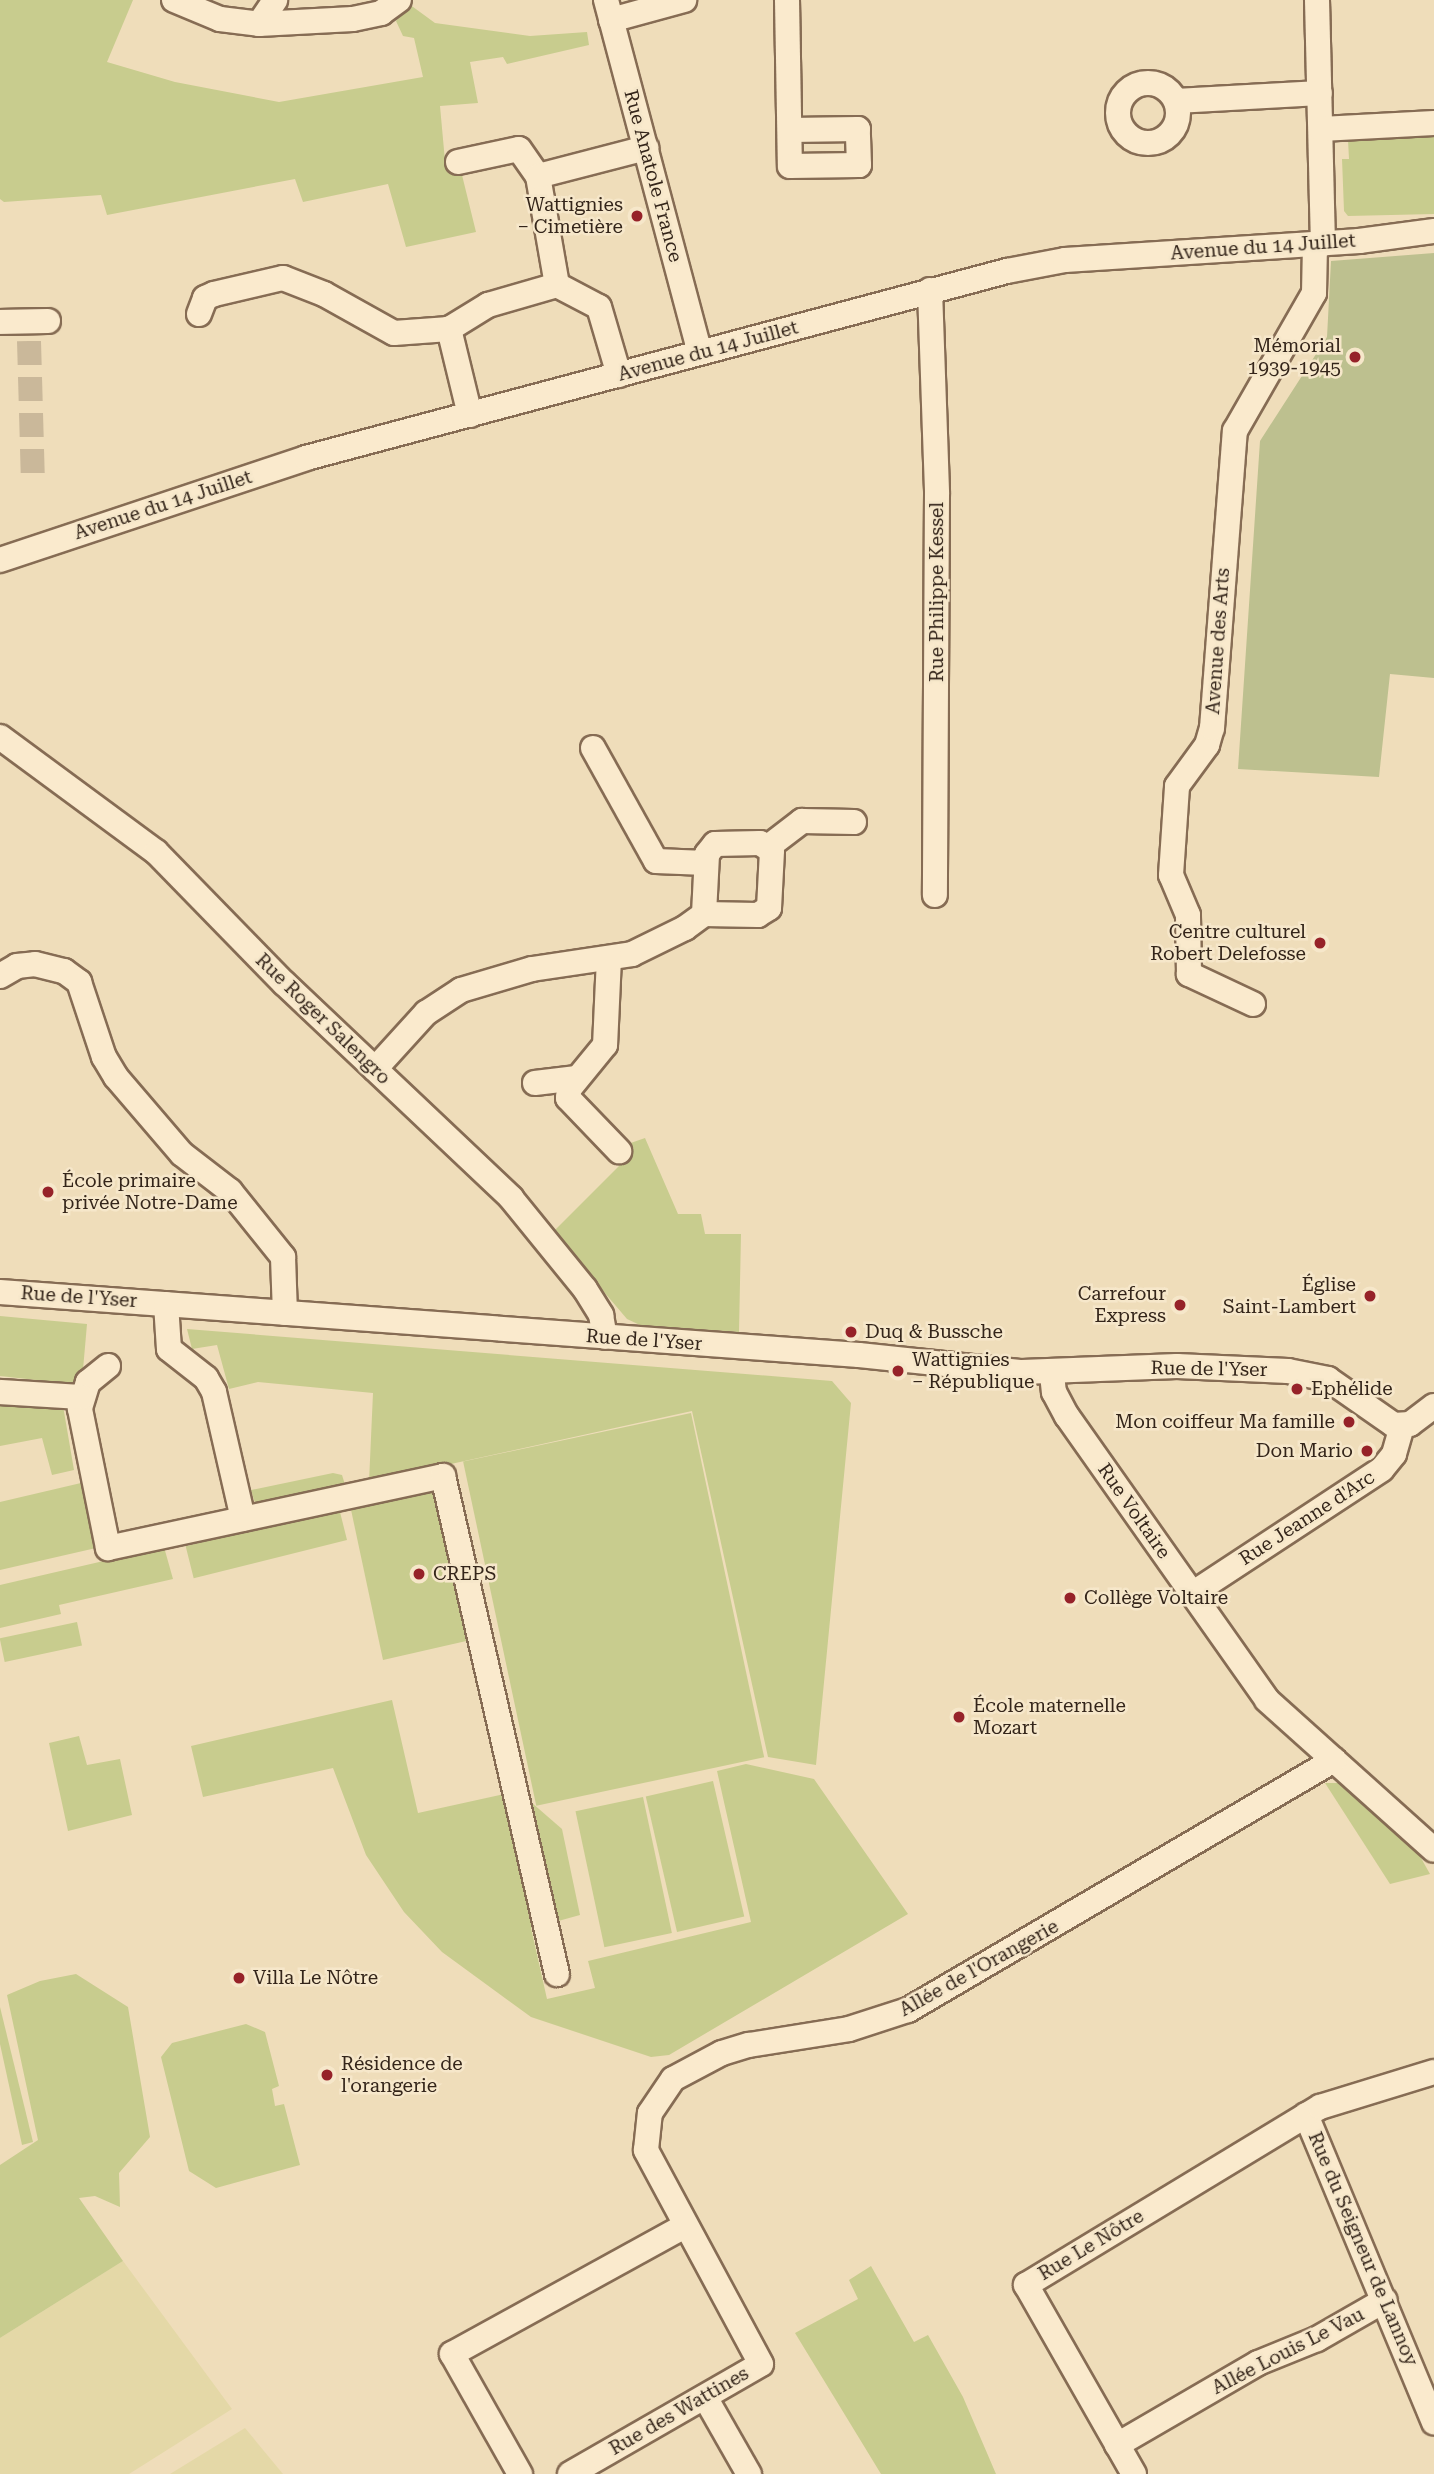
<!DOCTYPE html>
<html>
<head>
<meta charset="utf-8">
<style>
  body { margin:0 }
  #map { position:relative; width:1434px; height:2474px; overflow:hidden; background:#efddba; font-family:"Roboto Serif",serif }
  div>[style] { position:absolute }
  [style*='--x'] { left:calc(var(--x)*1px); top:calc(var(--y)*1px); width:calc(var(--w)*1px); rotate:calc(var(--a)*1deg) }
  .farmland>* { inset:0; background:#e4d8a7 }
  .green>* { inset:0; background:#c8cc8e; transform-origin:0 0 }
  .cemetery>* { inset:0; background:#bdc08f }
  .minor-tunnel>* { height:24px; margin-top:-12px; transform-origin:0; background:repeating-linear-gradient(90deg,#cab89a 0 24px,transparent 0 36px) }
  .roads { filter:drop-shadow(2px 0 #866c54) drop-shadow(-2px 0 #866c54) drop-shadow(0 2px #866c54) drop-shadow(0 -2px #866c54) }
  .minor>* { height:24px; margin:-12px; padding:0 12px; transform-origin:12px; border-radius:12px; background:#faeacd }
  .minor>.ring { margin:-12px; padding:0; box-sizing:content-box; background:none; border:24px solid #faeacd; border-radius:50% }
  .dots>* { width:19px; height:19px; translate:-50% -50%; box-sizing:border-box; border:4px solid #f6e7ca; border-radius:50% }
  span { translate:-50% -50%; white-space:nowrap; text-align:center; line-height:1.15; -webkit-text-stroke:5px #f6e7ca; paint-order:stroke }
  .street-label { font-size:19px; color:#34251a }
  .poi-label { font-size:19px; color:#34251a }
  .right { translate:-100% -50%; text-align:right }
  .left { translate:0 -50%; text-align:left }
</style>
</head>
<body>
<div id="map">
  <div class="farmland">
    <div style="clip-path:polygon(123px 2261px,232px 2409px,129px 2474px,0 2474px,0 2338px)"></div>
    <div style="clip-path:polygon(245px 2428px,283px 2474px,170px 2474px)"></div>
  </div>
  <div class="green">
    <div style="clip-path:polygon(0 0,133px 0,107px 62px,175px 82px,279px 102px,423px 77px,414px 38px,403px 36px,396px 21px,409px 4px,435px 23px,530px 36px,587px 32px,589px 45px,507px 64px,503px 57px,470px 62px,478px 103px,440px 106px,445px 161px,462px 175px,476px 232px,406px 247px,388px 184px,303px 202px,295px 179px,107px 215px,101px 195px,4px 202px,0 199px)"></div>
    <div style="clip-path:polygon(1434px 136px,1434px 214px,1348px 216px,1344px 211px,1342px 159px,1349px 159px,1348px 140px)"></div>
    <div style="clip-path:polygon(645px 1138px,678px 1214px,701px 1214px,705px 1234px,741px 1234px,739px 1332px,640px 1325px,627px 1319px,553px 1232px,622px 1163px,625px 1145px)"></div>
    <div style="clip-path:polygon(0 1316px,87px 1324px,82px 1381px,72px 1384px,0 1376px)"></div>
    <div style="clip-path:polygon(187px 1329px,832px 1381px,851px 1403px,816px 1765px,768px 1757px,692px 1411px,369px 1482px,373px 1393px,258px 1382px,229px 1389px,217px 1345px,192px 1349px)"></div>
    <div style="clip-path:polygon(0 1396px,62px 1400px,74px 1470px,52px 1475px,42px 1438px,0 1446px)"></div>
    <div style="left:691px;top:1413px;width:352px;height:233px;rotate:78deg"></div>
    <div style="clip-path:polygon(333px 1473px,342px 1475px,346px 1488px,256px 1504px,254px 1500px,251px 1490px)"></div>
    <div style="clip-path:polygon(81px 1483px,96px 1548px,0 1570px,0 1502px)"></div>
    <div style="clip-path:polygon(425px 1488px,437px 1494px,475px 1639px,383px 1660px,350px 1505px)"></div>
    <div style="left:339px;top:1508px;width:33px;height:158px;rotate:76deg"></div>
    <div style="clip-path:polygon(164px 1547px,173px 1579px,59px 1605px,61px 1614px,0 1628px,0 1585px)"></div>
    <div style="left:77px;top:1622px;width:24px;height:79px;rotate:78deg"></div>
    <div style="clip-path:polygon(392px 1700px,418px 1813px,509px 1793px,539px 1926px,531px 1928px,547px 1999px,595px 1988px,588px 1961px,751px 1922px,717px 1771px,746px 1764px,814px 1779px,908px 1914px,669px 2055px,651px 2057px,531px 2017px,442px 1952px,404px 1912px,366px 1855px,333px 1768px,203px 1797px,191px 1746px)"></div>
    <div style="clip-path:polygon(79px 1736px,87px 1765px,120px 1759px,132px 1815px,68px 1831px,49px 1743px)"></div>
    <div style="left:713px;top:1781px;width:139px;height:69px;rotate:77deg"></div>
    <div style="clip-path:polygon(1325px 1783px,1340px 1783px,1416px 1849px,1430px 1874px,1390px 1884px)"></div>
    <div style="clip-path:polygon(524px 1796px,562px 1829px,580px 1915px,551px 1923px)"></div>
    <div style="left:643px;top:1797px;width:139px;height:69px;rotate:78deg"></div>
    <div style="clip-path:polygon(76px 1974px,128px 2007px,150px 2137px,119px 2173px,120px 2207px,95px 2196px,79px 2198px,123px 2261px,0 2338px,0 2165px,38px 2140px,7px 1995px,40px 1981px)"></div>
    <div style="clip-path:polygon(0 2007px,33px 2142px,22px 2145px,0 2044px)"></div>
    <div style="clip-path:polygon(246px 2024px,265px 2032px,279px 2086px,272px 2089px,274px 2100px,275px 2106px,284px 2104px,300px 2165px,216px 2188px,189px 2171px,161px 2057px,172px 2043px)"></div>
    <div style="clip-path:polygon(871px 2266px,914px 2342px,928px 2335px,963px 2397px,996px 2474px,881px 2474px,795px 2333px,858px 2299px,849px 2280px)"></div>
  </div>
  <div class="cemetery">
    <div style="clip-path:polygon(1434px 253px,1434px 678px,1390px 674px,1379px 777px,1238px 769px,1260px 441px,1327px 337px,1331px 261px)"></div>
  </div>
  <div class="minor-tunnel">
    <div style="--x:29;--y:341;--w:141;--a:88.4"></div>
  </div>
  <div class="roads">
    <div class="minor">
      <div style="--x:174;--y:0;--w:50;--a:22.4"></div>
      <div style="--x:220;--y:19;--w:39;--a:7"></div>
      <div style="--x:259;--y:24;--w:94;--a:-3"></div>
      <div style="--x:353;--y:19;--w:29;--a:-12"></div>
      <div style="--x:381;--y:13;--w:22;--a:-36"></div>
      <div style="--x:606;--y:0;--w:365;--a:75.1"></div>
      <div style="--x:787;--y:0;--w:166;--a:89"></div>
      <div style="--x:790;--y:166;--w:69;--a:-0.8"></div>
      <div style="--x:859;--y:165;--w:36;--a:-92"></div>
      <div style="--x:858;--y:129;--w:68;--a:179.2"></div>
      <div style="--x:1317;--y:0;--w:244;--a:88.6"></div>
      <div style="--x:611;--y:20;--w:76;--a:-15.3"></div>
      <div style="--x:259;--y:24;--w:29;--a:-56"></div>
      <div class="ring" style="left:1118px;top:83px;width:36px;height:36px"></div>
      <div style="--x:1176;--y:101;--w:144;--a:-3.2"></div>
      <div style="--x:1321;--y:129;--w:113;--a:-3"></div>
      <div style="--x:458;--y:162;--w:62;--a:-12"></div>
      <div style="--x:519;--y:149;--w:33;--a:55"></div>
      <div style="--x:557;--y:285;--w:47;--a:27.6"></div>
      <div style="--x:599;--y:307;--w:71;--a:73.6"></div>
      <div style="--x:930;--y:290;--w:204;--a:88"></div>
      <div style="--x:937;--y:494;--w:401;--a:90.3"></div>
      <div style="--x:199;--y:314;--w:17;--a:-69"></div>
      <div style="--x:205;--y:298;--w:10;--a:-24"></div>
      <div style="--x:214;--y:294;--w:71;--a:-13.1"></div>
      <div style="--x:283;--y:278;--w:44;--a:21.3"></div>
      <div style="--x:324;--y:294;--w:80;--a:29.1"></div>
      <div style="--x:394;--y:333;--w:55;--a:-4.2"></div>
      <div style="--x:0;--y:322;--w:48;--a:-1.2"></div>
      <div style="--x:470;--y:415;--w:89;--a:-103.7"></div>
      <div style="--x:449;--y:329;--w:46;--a:-31.6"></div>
      <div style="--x:488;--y:305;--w:72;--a:-16.2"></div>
      <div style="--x:557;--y:285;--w:111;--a:-99.9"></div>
      <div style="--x:538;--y:176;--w:112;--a:-14.5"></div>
      <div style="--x:0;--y:560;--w:323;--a:-18.4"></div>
      <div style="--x:306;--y:458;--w:726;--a:-14.94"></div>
      <div style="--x:1007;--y:271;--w:59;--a:-10.7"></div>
      <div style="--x:1065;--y:260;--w:295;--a:-3.7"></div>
      <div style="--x:1359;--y:241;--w:76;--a:-7.6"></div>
      <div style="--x:0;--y:737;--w:194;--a:36.4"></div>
      <div style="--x:156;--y:852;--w:183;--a:45.7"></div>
      <div style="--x:284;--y:983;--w:313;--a:43.4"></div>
      <div style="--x:511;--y:1198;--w:117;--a:50.9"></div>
      <div style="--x:585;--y:1289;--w:31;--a:58"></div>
      <div style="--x:601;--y:1315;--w:22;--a:80"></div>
      <div style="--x:593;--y:748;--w:129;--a:60.9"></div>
      <div style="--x:656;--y:861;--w:50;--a:2.3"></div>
      <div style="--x:768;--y:847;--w:43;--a:-37.4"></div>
      <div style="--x:802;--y:821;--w:52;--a:1.1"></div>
      <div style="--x:609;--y:958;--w:87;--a:92.6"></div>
      <div style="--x:605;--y:1045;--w:57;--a:129.3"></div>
      <div style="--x:569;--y:1089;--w:9;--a:96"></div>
      <div style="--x:568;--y:1098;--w:74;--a:46.1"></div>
      <div style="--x:0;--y:976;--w:20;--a:-30"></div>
      <div style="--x:17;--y:966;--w:18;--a:-6"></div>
      <div style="--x:35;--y:964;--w:30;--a:14"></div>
      <div style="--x:64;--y:971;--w:19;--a:36"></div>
      <div style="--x:79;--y:982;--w:79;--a:71.6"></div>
      <div style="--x:104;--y:1057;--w:23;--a:59"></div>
      <div style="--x:116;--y:1077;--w:101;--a:49.4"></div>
      <div style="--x:182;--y:1154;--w:61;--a:37.6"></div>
      <div style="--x:230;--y:1191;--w:85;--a:51.2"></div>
      <div style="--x:283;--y:1257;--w:56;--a:88"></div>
      <div style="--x:1253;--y:1004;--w:71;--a:-154.9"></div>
      <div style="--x:1189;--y:974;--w:59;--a:-91"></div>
      <div style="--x:1188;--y:915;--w:43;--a:-113"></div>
      <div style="--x:1171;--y:875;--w:89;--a:-86.1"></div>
      <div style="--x:1177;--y:786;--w:51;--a:-53.8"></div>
      <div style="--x:1207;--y:745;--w:18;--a:-74"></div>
      <div style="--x:1212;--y:728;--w:298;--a:-85.6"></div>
      <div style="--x:1235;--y:431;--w:159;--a:-60.2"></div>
      <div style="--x:1314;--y:293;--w:49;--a:-88.8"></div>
      <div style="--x:375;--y:1069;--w:76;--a:-47.7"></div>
      <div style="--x:426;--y:1013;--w:42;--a:-33.3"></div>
      <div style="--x:461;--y:990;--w:74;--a:-16.5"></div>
      <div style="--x:532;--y:969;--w:101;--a:-8.5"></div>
      <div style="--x:632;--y:954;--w:59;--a:-26.1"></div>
      <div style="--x:685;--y:928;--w:24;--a:-36"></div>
      <div style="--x:704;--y:914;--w:60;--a:-87.1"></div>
      <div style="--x:707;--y:854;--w:13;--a:-51"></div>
      <div style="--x:715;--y:844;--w:45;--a:-1.3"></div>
      <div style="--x:760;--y:843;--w:14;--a:34"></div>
      <div style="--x:772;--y:851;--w:57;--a:93"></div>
      <div style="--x:769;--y:908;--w:13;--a:148"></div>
      <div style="--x:758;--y:915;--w:54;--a:-178.9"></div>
      <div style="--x:535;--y:1083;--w:42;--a:-6.8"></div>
      <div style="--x:0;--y:1292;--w:861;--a:4.19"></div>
      <div style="--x:859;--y:1355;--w:164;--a:6"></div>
      <div style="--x:1022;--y:1372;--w:155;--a:-2.2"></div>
      <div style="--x:1177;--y:1366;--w:111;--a:2.6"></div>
      <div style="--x:1288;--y:1371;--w:41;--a:11.3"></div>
      <div style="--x:1328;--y:1379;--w:80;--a:34.9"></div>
      <div style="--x:1394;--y:1425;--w:16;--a:-4"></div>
      <div style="--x:1410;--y:1424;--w:30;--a:-37"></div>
      <div style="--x:166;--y:1304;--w:45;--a:86.2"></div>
      <div style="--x:169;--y:1349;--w:47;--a:38.1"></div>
      <div style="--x:206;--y:1378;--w:16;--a:60"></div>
      <div style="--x:214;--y:1392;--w:130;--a:77.1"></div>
      <div style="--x:108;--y:1366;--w:26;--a:141"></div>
      <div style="--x:88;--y:1382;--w:28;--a:107"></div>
      <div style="--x:80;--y:1409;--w:142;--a:78.6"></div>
      <div style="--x:108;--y:1548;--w:343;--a:-12.1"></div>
      <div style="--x:443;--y:1476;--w:511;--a:77.11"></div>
      <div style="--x:1052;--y:1374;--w:18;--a:84"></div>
      <div style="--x:1054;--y:1392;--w:27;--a:62"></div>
      <div style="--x:1067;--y:1416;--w:347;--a:54.8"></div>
      <div style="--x:1267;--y:1700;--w:224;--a:41.9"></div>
      <div style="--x:0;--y:1392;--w:81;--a:3.5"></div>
      <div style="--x:1192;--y:1594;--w:227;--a:-33.3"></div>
      <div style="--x:1382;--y:1469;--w:19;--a:-51"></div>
      <div style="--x:1394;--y:1454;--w:29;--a:-74"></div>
      <div style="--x:1306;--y:2115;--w:333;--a:67.4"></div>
      <div style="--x:705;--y:2397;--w:89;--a:60.3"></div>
      <div style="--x:1117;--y:2445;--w:163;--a:-30.2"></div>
      <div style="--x:1258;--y:2363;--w:64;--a:-22.1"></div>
      <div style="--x:1317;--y:2339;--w:78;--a:-29.8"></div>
      <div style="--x:520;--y:2474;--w:138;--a:-119.5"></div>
      <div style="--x:452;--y:2354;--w:264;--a:-28.8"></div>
      <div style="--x:570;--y:2474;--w:220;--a:-29.9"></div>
      <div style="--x:761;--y:2364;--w:243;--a:-118.3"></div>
      <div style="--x:646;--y:2150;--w:37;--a:-84"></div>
      <div style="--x:650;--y:2113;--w:41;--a:-55.9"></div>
      <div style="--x:673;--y:2079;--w:55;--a:-28"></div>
      <div style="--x:722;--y:2053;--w:28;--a:-17"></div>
      <div style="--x:749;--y:2045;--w:101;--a:-9.1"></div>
      <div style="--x:849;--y:2029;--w:62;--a:-17.9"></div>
      <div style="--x:908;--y:2010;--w:494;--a:-30.4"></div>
      <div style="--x:1134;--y:2474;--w:218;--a:-119.7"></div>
      <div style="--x:1026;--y:2285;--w:344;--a:-31.2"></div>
      <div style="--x:1320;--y:2107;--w:119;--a:-17.1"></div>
    </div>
  </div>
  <div class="dots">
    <div style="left:637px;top:216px;background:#962229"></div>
    <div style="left:1355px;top:357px;background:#962229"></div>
    <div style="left:1320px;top:943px;background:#962229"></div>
    <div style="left:48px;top:1192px;background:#962229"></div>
    <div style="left:1370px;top:1296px;background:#962229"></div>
    <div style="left:1180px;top:1305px;background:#962229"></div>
    <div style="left:851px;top:1332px;background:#962229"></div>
    <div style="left:898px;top:1371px;background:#962229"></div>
    <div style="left:1297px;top:1389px;background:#962229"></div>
    <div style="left:1349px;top:1422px;background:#962229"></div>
    <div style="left:1367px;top:1451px;background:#962229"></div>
    <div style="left:419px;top:1574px;background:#962229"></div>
    <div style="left:1070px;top:1598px;background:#962229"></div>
    <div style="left:959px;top:1717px;background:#962229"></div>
    <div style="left:239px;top:1978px;background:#962229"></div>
    <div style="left:327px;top:2075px;background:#962229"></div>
  </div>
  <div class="street-label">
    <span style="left:653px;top:176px;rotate:75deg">Rue Anatole France</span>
    <span style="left:1263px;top:247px;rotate:-4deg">Avenue du 14 Juillet</span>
    <span style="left:708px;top:351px;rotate:-15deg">Avenue du 14 Juillet</span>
    <span style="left:163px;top:505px;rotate:-18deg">Avenue du 14 Juillet</span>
    <span style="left:937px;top:592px;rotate:-90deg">Rue Philippe Kessel</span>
    <span style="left:1218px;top:641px;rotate:-86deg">Avenue des Arts</span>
    <span style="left:323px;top:1019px;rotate:44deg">Rue Roger Salengro</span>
    <span style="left:79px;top:1297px;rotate:4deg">Rue de l'Yser</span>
    <span style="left:644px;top:1340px;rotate:4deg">Rue de l'Yser</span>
    <span style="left:1209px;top:1369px;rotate:1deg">Rue de l'Yser</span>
    <span style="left:1134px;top:1511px;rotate:55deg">Rue Voltaire</span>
    <span style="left:1307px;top:1518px;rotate:-33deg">Rue Jeanne d'Arc</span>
    <span style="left:979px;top:1968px;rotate:-29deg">Allée de l'Orangerie</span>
    <span style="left:1091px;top:2245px;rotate:-31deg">Rue Le Nôtre</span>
    <span style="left:1363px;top:2249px;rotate:67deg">Rue du Seigneur de Lannoy</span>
    <span style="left:1288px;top:2351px;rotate:-27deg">Allée Louis Le Vau</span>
    <span style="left:679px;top:2411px;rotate:-30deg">Rue des Wattines</span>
  </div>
  <div class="poi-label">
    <span class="right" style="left:623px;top:216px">Wattignies<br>– Cimetière</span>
    <span class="right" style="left:1341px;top:357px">Mémorial<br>1939-1945</span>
    <span class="right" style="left:1306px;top:943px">Centre culturel<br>Robert Delefosse</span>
    <span class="left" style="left:62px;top:1192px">École primaire<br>privée Notre-Dame</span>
    <span class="right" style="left:1356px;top:1296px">Église<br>Saint-Lambert</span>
    <span class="right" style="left:1166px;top:1305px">Carrefour<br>Express</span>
    <span class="left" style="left:865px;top:1332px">Duq &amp; Bussche</span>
    <span class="left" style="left:912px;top:1371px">Wattignies<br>– République</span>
    <span class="left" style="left:1311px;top:1389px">Ephélide</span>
    <span class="right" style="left:1335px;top:1422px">Mon coiffeur Ma famille</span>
    <span class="right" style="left:1353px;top:1451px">Don Mario</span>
    <span class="left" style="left:433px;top:1574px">CREPS</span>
    <span class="left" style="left:1084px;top:1598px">Collège Voltaire</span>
    <span class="left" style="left:973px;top:1717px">École maternelle<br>Mozart</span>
    <span class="left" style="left:253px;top:1978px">Villa Le Nôtre</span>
    <span class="left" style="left:341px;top:2075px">Résidence de<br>l'orangerie</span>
  </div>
</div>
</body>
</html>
